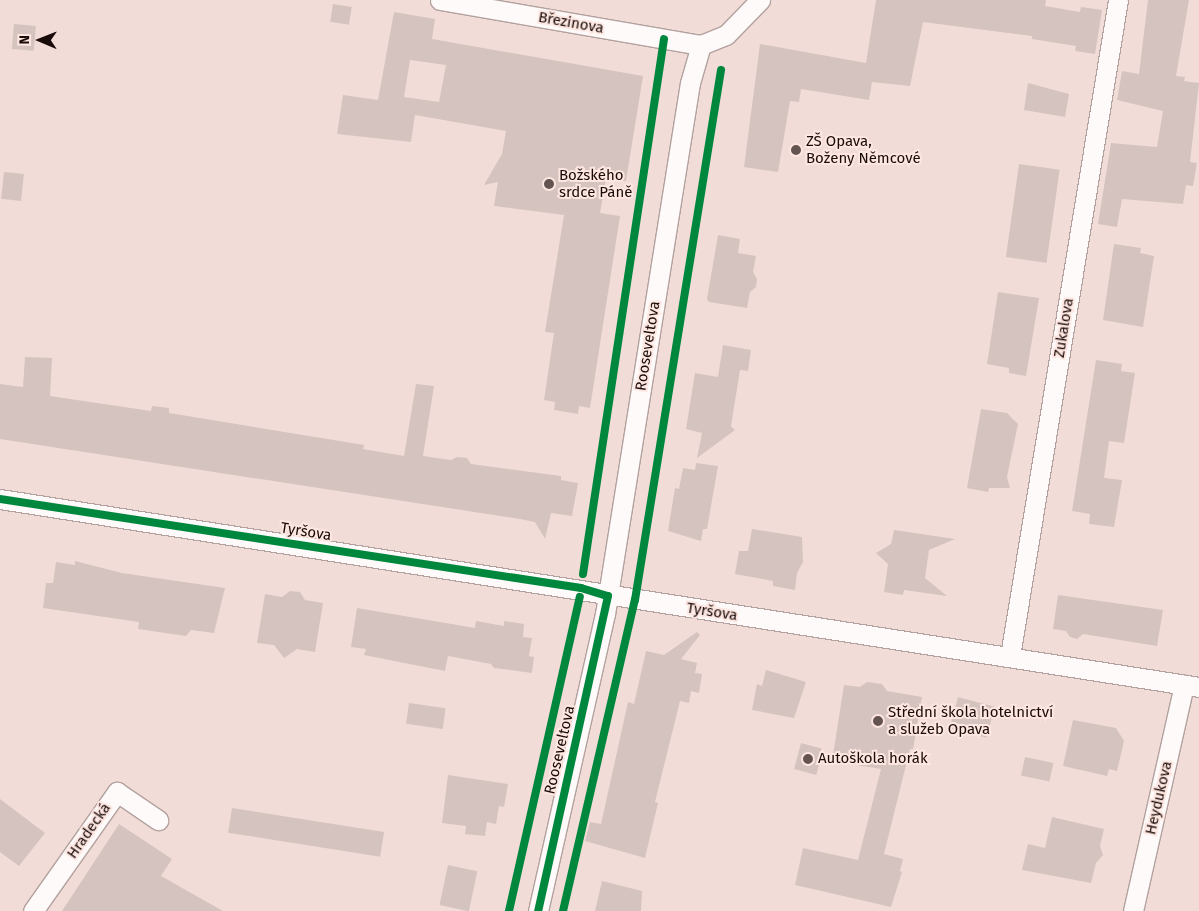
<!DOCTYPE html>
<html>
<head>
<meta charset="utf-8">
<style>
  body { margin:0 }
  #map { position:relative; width:1199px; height:911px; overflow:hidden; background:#f2dcd8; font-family:"Fira Sans",sans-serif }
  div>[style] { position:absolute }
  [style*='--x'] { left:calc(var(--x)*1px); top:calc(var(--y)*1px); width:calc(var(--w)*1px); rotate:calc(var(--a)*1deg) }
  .building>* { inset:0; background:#d5c3c0; transform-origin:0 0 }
  .roads { filter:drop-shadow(1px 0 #b2a19e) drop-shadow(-1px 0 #b2a19e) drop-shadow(0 1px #b2a19e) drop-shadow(0 -1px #b2a19e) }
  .street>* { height:19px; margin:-9.5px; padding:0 9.5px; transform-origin:9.5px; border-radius:9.5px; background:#fdfaf9 }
  .cycleway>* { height:8px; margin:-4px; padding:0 4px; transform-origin:4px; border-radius:4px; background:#00873e }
  .dots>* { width:14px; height:14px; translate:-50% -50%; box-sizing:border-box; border:2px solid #fee6e1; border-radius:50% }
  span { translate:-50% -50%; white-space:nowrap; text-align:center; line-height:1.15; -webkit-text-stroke:4px #fee6e1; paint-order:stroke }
  .street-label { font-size:15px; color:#180b09 }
  .poi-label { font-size:15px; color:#180b09 }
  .left { translate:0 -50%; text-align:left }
  .north { position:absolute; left:15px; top:15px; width:50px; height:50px; -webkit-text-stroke:4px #fee6e1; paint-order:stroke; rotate:271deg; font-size:14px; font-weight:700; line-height:20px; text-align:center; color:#180b09 }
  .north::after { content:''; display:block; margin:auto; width:18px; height:22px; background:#180b09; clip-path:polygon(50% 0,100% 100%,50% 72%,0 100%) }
</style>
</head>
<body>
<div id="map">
  <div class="building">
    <div style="clip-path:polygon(876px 0,1046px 0,1045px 6px,1080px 12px,1081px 7px,1102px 10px,1095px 54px,1075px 51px,1076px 46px,1032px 39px,1032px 36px,923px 22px,910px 86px,872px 82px,869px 100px,801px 89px,799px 102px,790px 101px,778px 172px,744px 167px,760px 44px,866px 63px)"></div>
    <div style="clip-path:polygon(1148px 0,1189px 0,1176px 76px,1185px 77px,1184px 81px,1199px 83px,1190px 162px,1197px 163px,1193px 186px,1186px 185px,1183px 204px,1122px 199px,1117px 227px,1098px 224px,1111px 143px,1157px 147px,1163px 111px,1117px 100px,1122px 71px,1139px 74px)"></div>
    <div style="left:333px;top:4px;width:19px;height:18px;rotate:9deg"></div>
    <div style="clip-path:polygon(evenodd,394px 12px,435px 19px,432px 39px,643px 76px,626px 181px,606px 178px,600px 213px,620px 216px,590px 408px,579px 406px,578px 414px,554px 410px,555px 402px,544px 400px,554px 333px,545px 332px,564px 215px,494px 206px,498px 182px,484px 185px,502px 154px,506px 131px,415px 115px,411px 142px,337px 134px,343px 95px,378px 100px,394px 12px,410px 60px,446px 65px,439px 102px,404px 97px,410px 60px)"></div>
    <div style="left:14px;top:24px;width:22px;height:25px;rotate:5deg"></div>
    <div style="clip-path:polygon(1028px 83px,1069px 94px,1065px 117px,1024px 110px)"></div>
    <div style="left:1019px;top:164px;width:41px;height:94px;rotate:8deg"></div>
    <div style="left:4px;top:172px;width:20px;height:27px;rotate:6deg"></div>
    <div style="clip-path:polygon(718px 235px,740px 239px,738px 253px,756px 256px,753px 272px,757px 279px,756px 287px,750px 292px,747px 308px,709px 302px,707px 299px)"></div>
    <div style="clip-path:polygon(1114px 244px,1141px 248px,1140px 253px,1154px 256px,1143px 327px,1103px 320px)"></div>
    <div style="clip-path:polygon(998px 292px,1039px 298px,1026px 376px,1009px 373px,1009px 368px,987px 364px)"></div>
    <div style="clip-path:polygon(723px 345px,751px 350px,748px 371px,740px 370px,731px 426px,735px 430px,697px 458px,702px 433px,686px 429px,695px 373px,718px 377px)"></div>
    <div style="clip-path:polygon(25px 357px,52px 358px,50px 396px,151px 411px,152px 406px,169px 408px,169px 413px,364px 445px,363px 449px,404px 456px,416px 384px,434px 386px,423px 456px,451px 460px,457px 457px,467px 458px,471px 464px,561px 476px,561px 480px,578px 483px,572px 516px,551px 513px,545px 539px,535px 522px,520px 519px,0 439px,0 384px,23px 387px)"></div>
    <div style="clip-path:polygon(1096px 360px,1122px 364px,1121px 371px,1135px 373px,1124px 443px,1109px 441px,1104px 478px,1122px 480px,1114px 527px,1089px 524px,1090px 514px,1072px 511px)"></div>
    <div style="clip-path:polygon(981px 409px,1007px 413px,1018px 424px,1007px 477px,1010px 488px,989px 488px,988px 492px,967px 488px)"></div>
    <div style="clip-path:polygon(696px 463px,718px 466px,707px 529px,703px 529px,701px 541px,668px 531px,675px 488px,679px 489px,683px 468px,695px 470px)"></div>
    <div style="clip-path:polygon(752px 529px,802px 537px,803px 562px,797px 573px,795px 590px,773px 586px,773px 581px,735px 574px,739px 551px,748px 551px)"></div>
    <div style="clip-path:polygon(894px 530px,955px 539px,929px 550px,925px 578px,947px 596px,904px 590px,903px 595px,884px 592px,888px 564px,876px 553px,891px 544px)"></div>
    <div style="clip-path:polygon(75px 561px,122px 573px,225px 588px,214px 633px,191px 630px,186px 636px,138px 629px,139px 622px,43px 608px,46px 583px,53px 583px,56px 562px,75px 565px)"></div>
    <div style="clip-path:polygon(290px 591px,300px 592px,305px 600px,323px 603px,315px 652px,297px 649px,284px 658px,274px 645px,257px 643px,265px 594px,282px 597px)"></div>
    <div style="clip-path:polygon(1058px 595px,1163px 610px,1157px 646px,1083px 634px,1077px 639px,1070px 637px,1066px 631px,1053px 629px)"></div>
    <div style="clip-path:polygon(357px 608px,475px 628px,476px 621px,504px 626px,504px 621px,524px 624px,523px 637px,532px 638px,529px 656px,534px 657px,532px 673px,494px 668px,491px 664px,448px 656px,445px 671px,364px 655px,366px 649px,351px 647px)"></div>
    <div style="clip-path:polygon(697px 632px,700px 635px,681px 659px,697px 663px,695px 673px,702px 674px,699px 693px,691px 691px,689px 703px,680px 701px,655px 802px,658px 803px,645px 858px,585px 841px,590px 822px,601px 824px,628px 702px,634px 704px,646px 651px,664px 655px)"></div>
    <div style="clip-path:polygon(766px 670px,806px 682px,794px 718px,752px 710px,757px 684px,762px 686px)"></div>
    <div style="clip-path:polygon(867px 682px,882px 684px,887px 691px,922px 697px,913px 749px,910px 749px,884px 854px,903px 859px,900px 871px,902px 872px,891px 907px,795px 885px,803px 848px,858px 860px,881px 769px,832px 761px,844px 685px,860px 687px)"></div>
    <div style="left:958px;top:697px;width:38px;height:32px;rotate:15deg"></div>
    <div style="left:409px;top:703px;width:37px;height:21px;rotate:8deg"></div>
    <div style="clip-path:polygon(1073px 720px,1116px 728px,1124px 741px,1117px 771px,1109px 769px,1107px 776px,1063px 766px)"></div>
    <div style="left:801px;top:743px;width:23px;height:27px;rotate:15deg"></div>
    <div style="left:1025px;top:757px;width:29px;height:19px;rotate:12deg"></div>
    <div style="clip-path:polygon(448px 775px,508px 784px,504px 807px,499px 806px,496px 824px,487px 822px,485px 836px,465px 834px,466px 826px,442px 823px)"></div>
    <div style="clip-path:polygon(0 799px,45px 833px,19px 866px,0 852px)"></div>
    <div style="left:232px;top:808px;width:154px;height:25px;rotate:9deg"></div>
    <div style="clip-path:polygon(1052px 817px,1104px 829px,1100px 846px,1103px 855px,1096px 863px,1091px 883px,1022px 870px,1028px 844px,1045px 848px)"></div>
    <div style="clip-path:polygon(119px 824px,172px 859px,161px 876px,223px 911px,62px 911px)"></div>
    <div style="left:448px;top:865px;width:30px;height:41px;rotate:12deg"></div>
    <div style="clip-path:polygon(602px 881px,642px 891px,641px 911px,595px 911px)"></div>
  </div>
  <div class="roads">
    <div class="street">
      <div style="--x:440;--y:0;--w:265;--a:9.8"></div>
      <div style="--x:701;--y:45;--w:27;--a:-22"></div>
      <div style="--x:726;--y:35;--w:49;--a:-45.8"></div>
      <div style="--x:0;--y:499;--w:1214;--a:8.91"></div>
      <div style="--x:1010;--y:656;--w:665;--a:-80.65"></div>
      <div style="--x:33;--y:911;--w:146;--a:-54.8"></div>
      <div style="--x:117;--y:792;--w:50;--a:34.3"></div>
      <div style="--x:538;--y:911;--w:304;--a:-77.3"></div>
      <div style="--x:605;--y:614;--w:538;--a:-80.91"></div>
      <div style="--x:690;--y:83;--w:40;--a:-74"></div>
      <div style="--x:1133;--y:911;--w:232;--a:-77.3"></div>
    </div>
  </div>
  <div class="cycleway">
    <div style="--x:0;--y:499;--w:588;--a:8.71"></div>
    <div style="--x:581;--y:588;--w:28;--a:17"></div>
    <div style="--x:608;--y:596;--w:323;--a:102.5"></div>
    <div style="--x:583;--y:574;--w:541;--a:-81.39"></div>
    <div style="--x:509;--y:911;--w:322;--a:-77.3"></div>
    <div style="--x:563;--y:911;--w:319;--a:-77"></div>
    <div style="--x:635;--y:600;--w:537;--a:-80.78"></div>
  </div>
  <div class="dots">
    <div style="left:796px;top:150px;background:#645451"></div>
    <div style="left:549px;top:184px;background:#645451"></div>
    <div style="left:878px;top:721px;background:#645451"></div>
    <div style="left:808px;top:759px;background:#645451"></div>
  </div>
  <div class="street-label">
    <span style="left:571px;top:23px;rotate:10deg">Březinova</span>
    <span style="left:1064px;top:328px;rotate:-81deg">Zukalova</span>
    <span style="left:648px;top:346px;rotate:-81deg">Rooseveltova</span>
    <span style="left:306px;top:532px;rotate:9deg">Tyršova</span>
    <span style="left:712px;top:612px;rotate:9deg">Tyršova</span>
    <span style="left:560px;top:750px;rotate:-77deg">Rooseveltova</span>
    <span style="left:1159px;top:798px;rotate:-77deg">Heydukova</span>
    <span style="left:89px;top:831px;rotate:-55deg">Hradecká</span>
  </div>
  <div class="poi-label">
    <span class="left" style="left:806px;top:150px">ZŠ Opava,<br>Boženy Němcové</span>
    <span class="left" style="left:559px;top:184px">Božského<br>srdce Páně</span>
    <span class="left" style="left:888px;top:721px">Střední škola hotelnictví<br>a služeb Opava</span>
    <span class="left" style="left:818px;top:759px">Autoškola horák</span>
  </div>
  <div class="north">N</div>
</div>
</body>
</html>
